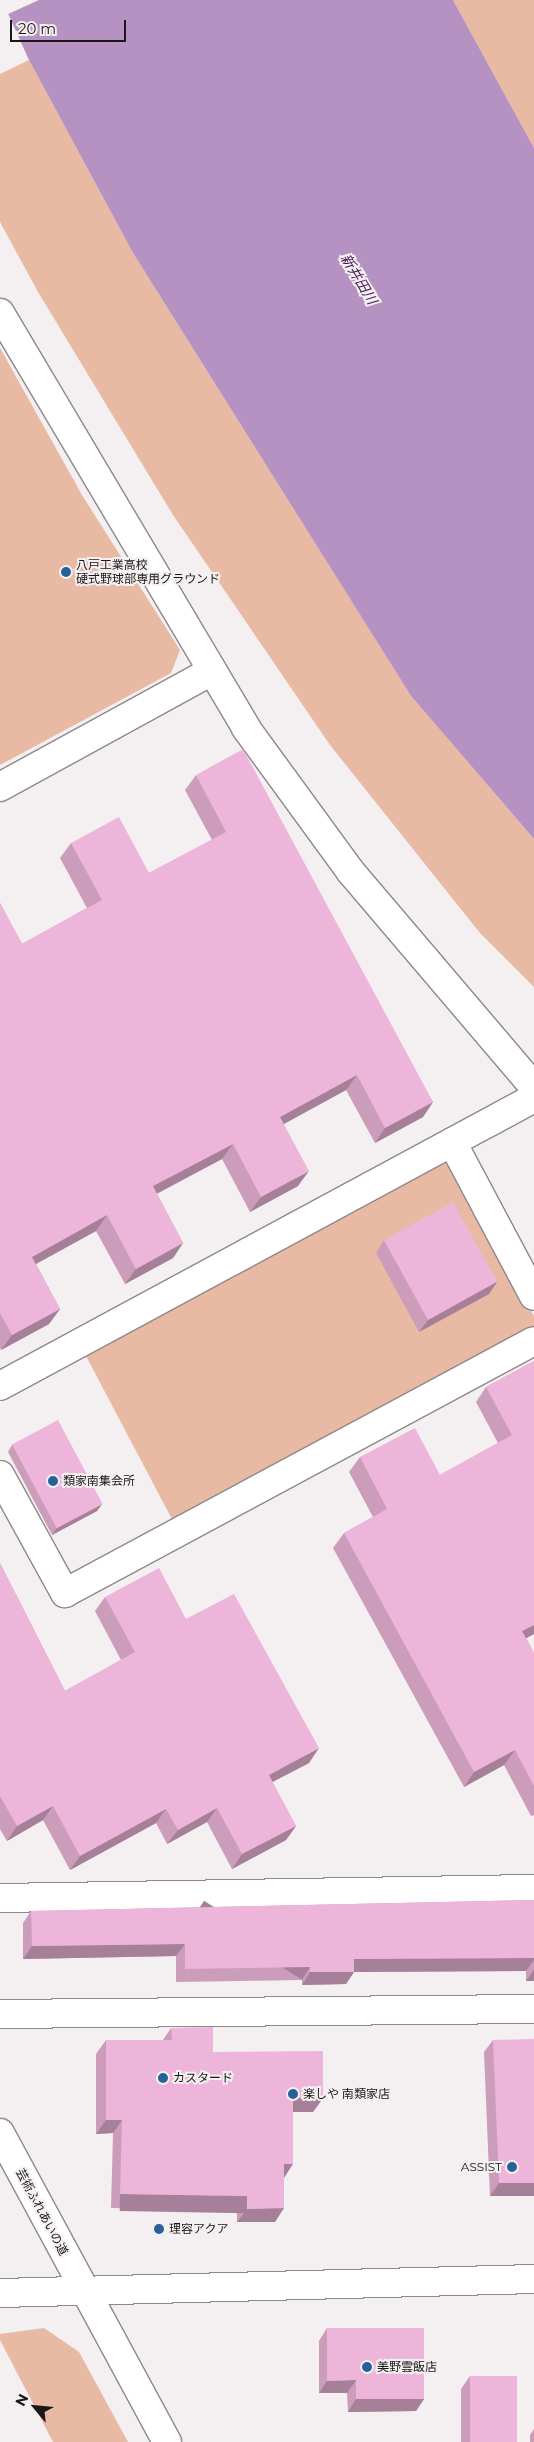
<!DOCTYPE html>
<html>
<head>
<meta charset="utf-8">
<style>
  body { margin:0 }
  #map { position:relative; width:534px; height:2442px; overflow:hidden; background:#f4eff0; font-family:Montserrat,"Noto Sans JP",sans-serif }
  div>[style] { position:absolute }
  [style*='--x'] { left:calc(var(--x)*1px); top:calc(var(--y)*1px); width:calc(var(--w)*1px); rotate:calc(var(--a)*1deg) }
  .green>* { inset:0; background:#e8b9a3 }
  .water>* { inset:0; background:#b592c1 }
  .pier>* { inset:0; background:#f4eff0 }
  .roads { filter:drop-shadow(1px 0 #8d8889) drop-shadow(-1px 0 #8d8889) drop-shadow(0 1px #8d8889) drop-shadow(0 -1px #8d8889) }
  .minor>* { height:28px; margin:-14px; padding:0 14px; transform-origin:14px; border-radius:14px; background:#fff }
  .tertiary>* { height:28px; margin:-14px; padding:0 14px; transform-origin:14px; border-radius:14px; background:#fff }
  .wall>* { inset:0; background:#cc9cbb }
  .shaded-wall>* { inset:0; background:#a67f98; transform-origin:0 0 }
  .building>* { inset:0; background:#edb5d9; transform-origin:0 0 }
  .dots>* { width:14px; height:14px; translate:-50% -50%; box-sizing:border-box; border:2px solid #f4eff0; border-radius:50% }
  span { translate:-50% -50%; white-space:nowrap; text-align:center; line-height:1.15; -webkit-text-stroke:4px #f4eff0; paint-order:stroke }
  .poi-label { font-size:12px; color:#191718 }
  .left { translate:0 -50%; text-align:left }
  .right { translate:-100% -50%; text-align:right }
  .street-label { font-size:12px; color:#191718 }
  .water-label { font-size:14px; color:#451953; font-style:italic }
  .north { position:absolute; left:10px; top:2382px; width:50px; height:50px; -webkit-text-stroke:4px #f4eff0; paint-order:stroke; rotate:298deg; font-size:14px; font-weight:700; line-height:20px; text-align:center; color:#191718 }
  .north::after { content:''; display:block; margin:auto; width:18px; height:22px; background:#191718; clip-path:polygon(50% 0,100% 100%,50% 72%,0 100%) }
  .scale { position:absolute; left:10px; top:20px; width:116px; height:22px; box-sizing:border-box; border:2px solid #191718; border-top:0; padding-left:6px; font-size:15px; line-height:18px; white-space:nowrap; color:#191718; -webkit-text-stroke:4px #f4eff0; paint-order:stroke }
</style>
</head>
<body>
<div id="map">
  <div class="green">
    <div style="clip-path:polygon(453px 0,534px 0,534px 148px)"></div>
    <div style="clip-path:polygon(29px 60px,133px 253px,411px 696px,534px 839px,534px 987px,480px 933px,330px 745px,173px 515px,38px 292px,0 222px,0 74px)"></div>
    <div style="clip-path:polygon(0 348px,82px 495px,180px 650px,171px 673px,0 765px)"></div>
    <div style="clip-path:polygon(445px 1157px,534px 1316px,534px 1327px,174px 1523px,86px 1356px)"></div>
    <div style="clip-path:polygon(44px 2328px,79px 2352px,128px 2442px,53px 2442px,0 2340px,0 2334px)"></div>
  </div>
  <div class="water">
    <div style="clip-path:polygon(2px 0,453px 0,534px 148px,534px 839px,411px 696px,133px 253px,29px 60px)"></div>
  </div>
  <div class="pier">
    <div style="clip-path:polygon(0 0,39px 0,6px 15px)"></div>
  </div>
  <div class="roads">
    <div class="minor">
      <div style="--x:0;--y:313;--w:482;--a:59.3"></div>
      <div style="--x:246;--y:728;--w:178;--a:53.9"></div>
      <div style="--x:351;--y:872;--w:282;--a:49.6"></div>
      <div style="--x:0;--y:787;--w:242;--a:-28.7"></div>
      <div style="--x:452;--y:1142;--w:174;--a:62"></div>
      <div style="--x:0;--y:1386;--w:607;--a:-28.34"></div>
      <div style="--x:0;--y:1475;--w:135;--a:61.2"></div>
      <div style="--x:65;--y:1593;--w:532;--a:-28.25"></div>
      <div style="--x:0;--y:1898;--w:534;--a:-0.97"></div>
      <div style="--x:0;--y:2014;--w:534;--a:-0.54"></div>
    </div>
    <div class="tertiary">
      <div style="--x:0;--y:2133;--w:351;--a:61.6"></div>
      <div style="--x:0;--y:2293;--w:534;--a:-1.5"></div>
    </div>
  </div>
  <div class="wall">
    <div style="clip-path:polygon(196px 775px,433px 1102px,423px 1117px,375px 1143px,346px 1090px,284px 1124px,298px 1186px,250px 1212px,222px 1159px,157px 1194px,183px 1243px,173px 1258px,125px 1284px,96px 1231px,36px 1264px,60px 1309px,49px 1324px,1px 1350px,0 1348px,0 903px,22px 944px,87px 908px,60px 858px,71px 843px,149px 873px,212px 840px,185px 790px)"></div>
    <div style="clip-path:polygon(384px 1240px,497px 1282px,489px 1294px,419px 1332px,376px 1253px)"></div>
    <div style="clip-path:polygon(534px 1361px,534px 1634px,526px 1638px,534px 1653px,534px 1815px,531px 1816px,504px 1765px,464px 1787px,333px 1548px,344px 1533px,373px 1517px,349px 1472px,360px 1457px,440px 1475px,498px 1443px,476px 1402px,486px 1387px)"></div>
    <div style="clip-path:polygon(12px 1445px,102px 1504px,97px 1511px,52px 1535px,8px 1452px)"></div>
    <div style="clip-path:polygon(0 1563px,65px 1691px,121px 1660px,95px 1611px,105px 1597px,186px 1619px,309px 1763px,272px 1782px,296px 1826px,286px 1840px,232px 1869px,207px 1822px,167px 1844px,156px 1823px,70px 1870px,43px 1820px,7px 1841px,0 1829px)"></div>
    <div style="clip-path:polygon(534px 1900px,534px 1981px,526px 1981px,526px 1971px,354px 1972px,346px 1984px,302px 1985px,302px 1980px,176px 1982px,176px 1956px,23px 1959px,23px 1923px,31px 1911px)"></div>
    <div style="clip-path:polygon(171px 2028px,213px 2052px,323px 2098px,313px 2112px,293px 2112px,284px 2177px,275px 2222px,237px 2222px,237px 2210px,111px 2208px,113px 2133px,96px 2134px,96px 2054px,106px 2040px,163px 2040px)"></div>
    <div style="clip-path:polygon(493px 2040px,534px 2196px,490px 2196px,484px 2052px)"></div>
    <div style="clip-path:polygon(327px 2328px,424px 2399px,416px 2411px,348px 2412px,347px 2393px,319px 2393px,319px 2341px)"></div>
    <div style="clip-path:polygon(470px 2376px,517px 2442px,461px 2442px,461px 2389px)"></div>
    <div style="clip-path:polygon(534px 2429px,534px 2442px,530px 2442px,530px 2435px)"></div>
  </div>
  <div class="shaded-wall">
    <div style="clip-path:polygon(357px 1075px,346px 1090px,269px 1132px,280px 1117px)"></div>
    <div style="clip-path:polygon(433px 1102px,423px 1117px,375px 1143px,385px 1128px)"></div>
    <div style="clip-path:polygon(233px 1144px,222px 1159px,142px 1201px,153px 1186px)"></div>
    <div style="clip-path:polygon(309px 1171px,298px 1186px,250px 1212px,261px 1197px)"></div>
    <div style="clip-path:polygon(107px 1215px,96px 1231px,21px 1272px,32px 1257px)"></div>
    <div style="clip-path:polygon(183px 1243px,173px 1258px,125px 1284px,136px 1269px)"></div>
    <div style="clip-path:polygon(497px 1282px,489px 1294px,419px 1332px,428px 1320px)"></div>
    <div style="clip-path:polygon(60px 1309px,49px 1324px,1px 1350px,12px 1335px)"></div>
    <div style="clip-path:polygon(102px 1504px,97px 1511px,52px 1535px,57px 1528px)"></div>
    <div style="clip-path:polygon(534px 1625px,534px 1634px,512px 1646px,522px 1631px)"></div>
    <div style="clip-path:polygon(319px 1748px,309px 1763px,259px 1789px,269px 1775px)"></div>
    <div style="clip-path:polygon(515px 1750px,504px 1765px,464px 1787px,474px 1772px)"></div>
    <div style="clip-path:polygon(53px 1806px,43px 1820px,7px 1841px,17px 1826px)"></div>
    <div style="clip-path:polygon(217px 1808px,207px 1822px,167px 1844px,178px 1830px)"></div>
    <div style="clip-path:polygon(166px 1809px,156px 1823px,70px 1870px,80px 1856px)"></div>
    <div style="clip-path:polygon(296px 1826px,286px 1840px,232px 1869px,242px 1854px)"></div>
    <div style="clip-path:polygon(185px 1944px,176px 1956px,23px 1959px,32px 1946px)"></div>
    <div style="clip-path:polygon(534px 1958px,534px 1960px,526px 1971px,354px 1972px,346px 1984px,302px 1985px,310px 1972px,354px 1959px)"></div>
    <div style="left:310px;top:1967px;width:15px;height:125px;rotate:122deg"></div>
    <div style="clip-path:polygon(534px 1970px,534px 1981px,526px 1981px)"></div>
    <div style="clip-path:polygon(293px 2098px,323px 2098px,313px 2112px,283px 2112px)"></div>
    <div style="clip-path:polygon(106px 2120px,122px 2120px,113px 2133px,96px 2134px)"></div>
    <div style="clip-path:polygon(284px 2164px,293px 2164px,284px 2178px)"></div>
    <div style="clip-path:polygon(499px 2183px,534px 2183px,534px 2196px,490px 2196px)"></div>
    <div style="left:120px;top:2194px;width:127px;height:17px;rotate:1deg"></div>
    <div style="clip-path:polygon(284px 2208px,275px 2222px,237px 2222px,247px 2209px)"></div>
    <div style="clip-path:polygon(356px 2380px,347px 2393px,319px 2393px,327px 2381px)"></div>
    <div style="clip-path:polygon(356px 2399px,424px 2399px,416px 2411px,348px 2412px)"></div>
  </div>
  <div class="building">
    <div style="clip-path:polygon(243px 749px,433px 1102px,385px 1128px,357px 1075px,280px 1117px,309px 1171px,261px 1197px,233px 1144px,153px 1186px,183px 1243px,136px 1269px,107px 1215px,32px 1257px,60px 1309px,12px 1335px,0 1313px,0 903px,22px 944px,102px 900px,71px 843px,119px 817px,149px 873px,226px 832px,196px 775px)"></div>
    <div style="left:453px;top:1202px;width:91px;height:79px;rotate:61deg"></div>
    <div style="clip-path:polygon(534px 1361px,534px 1625px,522px 1631px,534px 1653px,534px 1786px,515px 1750px,474px 1772px,344px 1533px,387px 1509px,360px 1457px,415px 1428px,440px 1475px,512px 1435px,486px 1387px)"></div>
    <div style="left:58px;top:1420px;width:95px;height:52px;rotate:62deg"></div>
    <div style="clip-path:polygon(0 1563px,65px 1691px,135px 1652px,105px 1597px,159px 1568px,186px 1619px,234px 1594px,319px 1748px,269px 1775px,296px 1826px,242px 1854px,217px 1808px,178px 1830px,166px 1809px,80px 1856px,53px 1806px,17px 1826px,0 1796px)"></div>
    <div style="clip-path:polygon(534px 1900px,534px 1958px,354px 1959px,354px 1972px,310px 1972px,310px 1967px,185px 1969px,185px 1944px,32px 1946px,31px 1911px)"></div>
    <div style="clip-path:polygon(213px 2027px,213px 2052px,323px 2051px,323px 2098px,293px 2098px,293px 2164px,284px 2164px,284px 2208px,247px 2209px,247px 2196px,120px 2194px,122px 2120px,106px 2120px,106px 2040px,172px 2040px,171px 2028px)"></div>
    <div style="clip-path:polygon(534px 2039px,534px 2183px,499px 2183px,493px 2040px)"></div>
    <div style="clip-path:polygon(327px 2328px,424px 2328px,424px 2399px,356px 2399px,356px 2380px,327px 2381px)"></div>
    <div style="left:470px;top:2376px;width:47px;height:66px"></div>
  </div>
  <div class="dots">
    <div style="left:66px;top:572px;background:#286199"></div>
    <div style="left:53px;top:1481px;background:#286199"></div>
    <div style="left:163px;top:2078px;background:#286199"></div>
    <div style="left:293px;top:2094px;background:#286199"></div>
    <div style="left:512px;top:2167px;background:#286199"></div>
    <div style="left:159px;top:2229px;background:#286199"></div>
    <div style="left:367px;top:2367px;background:#286199"></div>
  </div>
  <div class="poi-label">
    <span class="left" style="left:76px;top:572px">八戸工業高校<br>硬式野球部専用グラウンド</span>
    <span class="left" style="left:63px;top:1481px">類家南集会所</span>
    <span class="left" style="left:173px;top:2078px">カスタード</span>
    <span class="left" style="left:303px;top:2094px">楽しや 南類家店</span>
    <span class="right" style="left:502px;top:2167px">ASSIST</span>
    <span class="left" style="left:169px;top:2229px">理容アクア</span>
    <span class="left" style="left:377px;top:2367px">美野雲飯店</span>
  </div>
  <div class="street-label">
    <span style="left:42px;top:2212px;rotate:62deg">芸術ふれあいの道</span>
  </div>
  <div class="water-label">
    <span style="left:359px;top:279px;rotate:59deg">新井田川</span>
  </div>
  <div class="north">N</div>
  <div class="scale">20 m</div>
</div>
</body>
</html>
